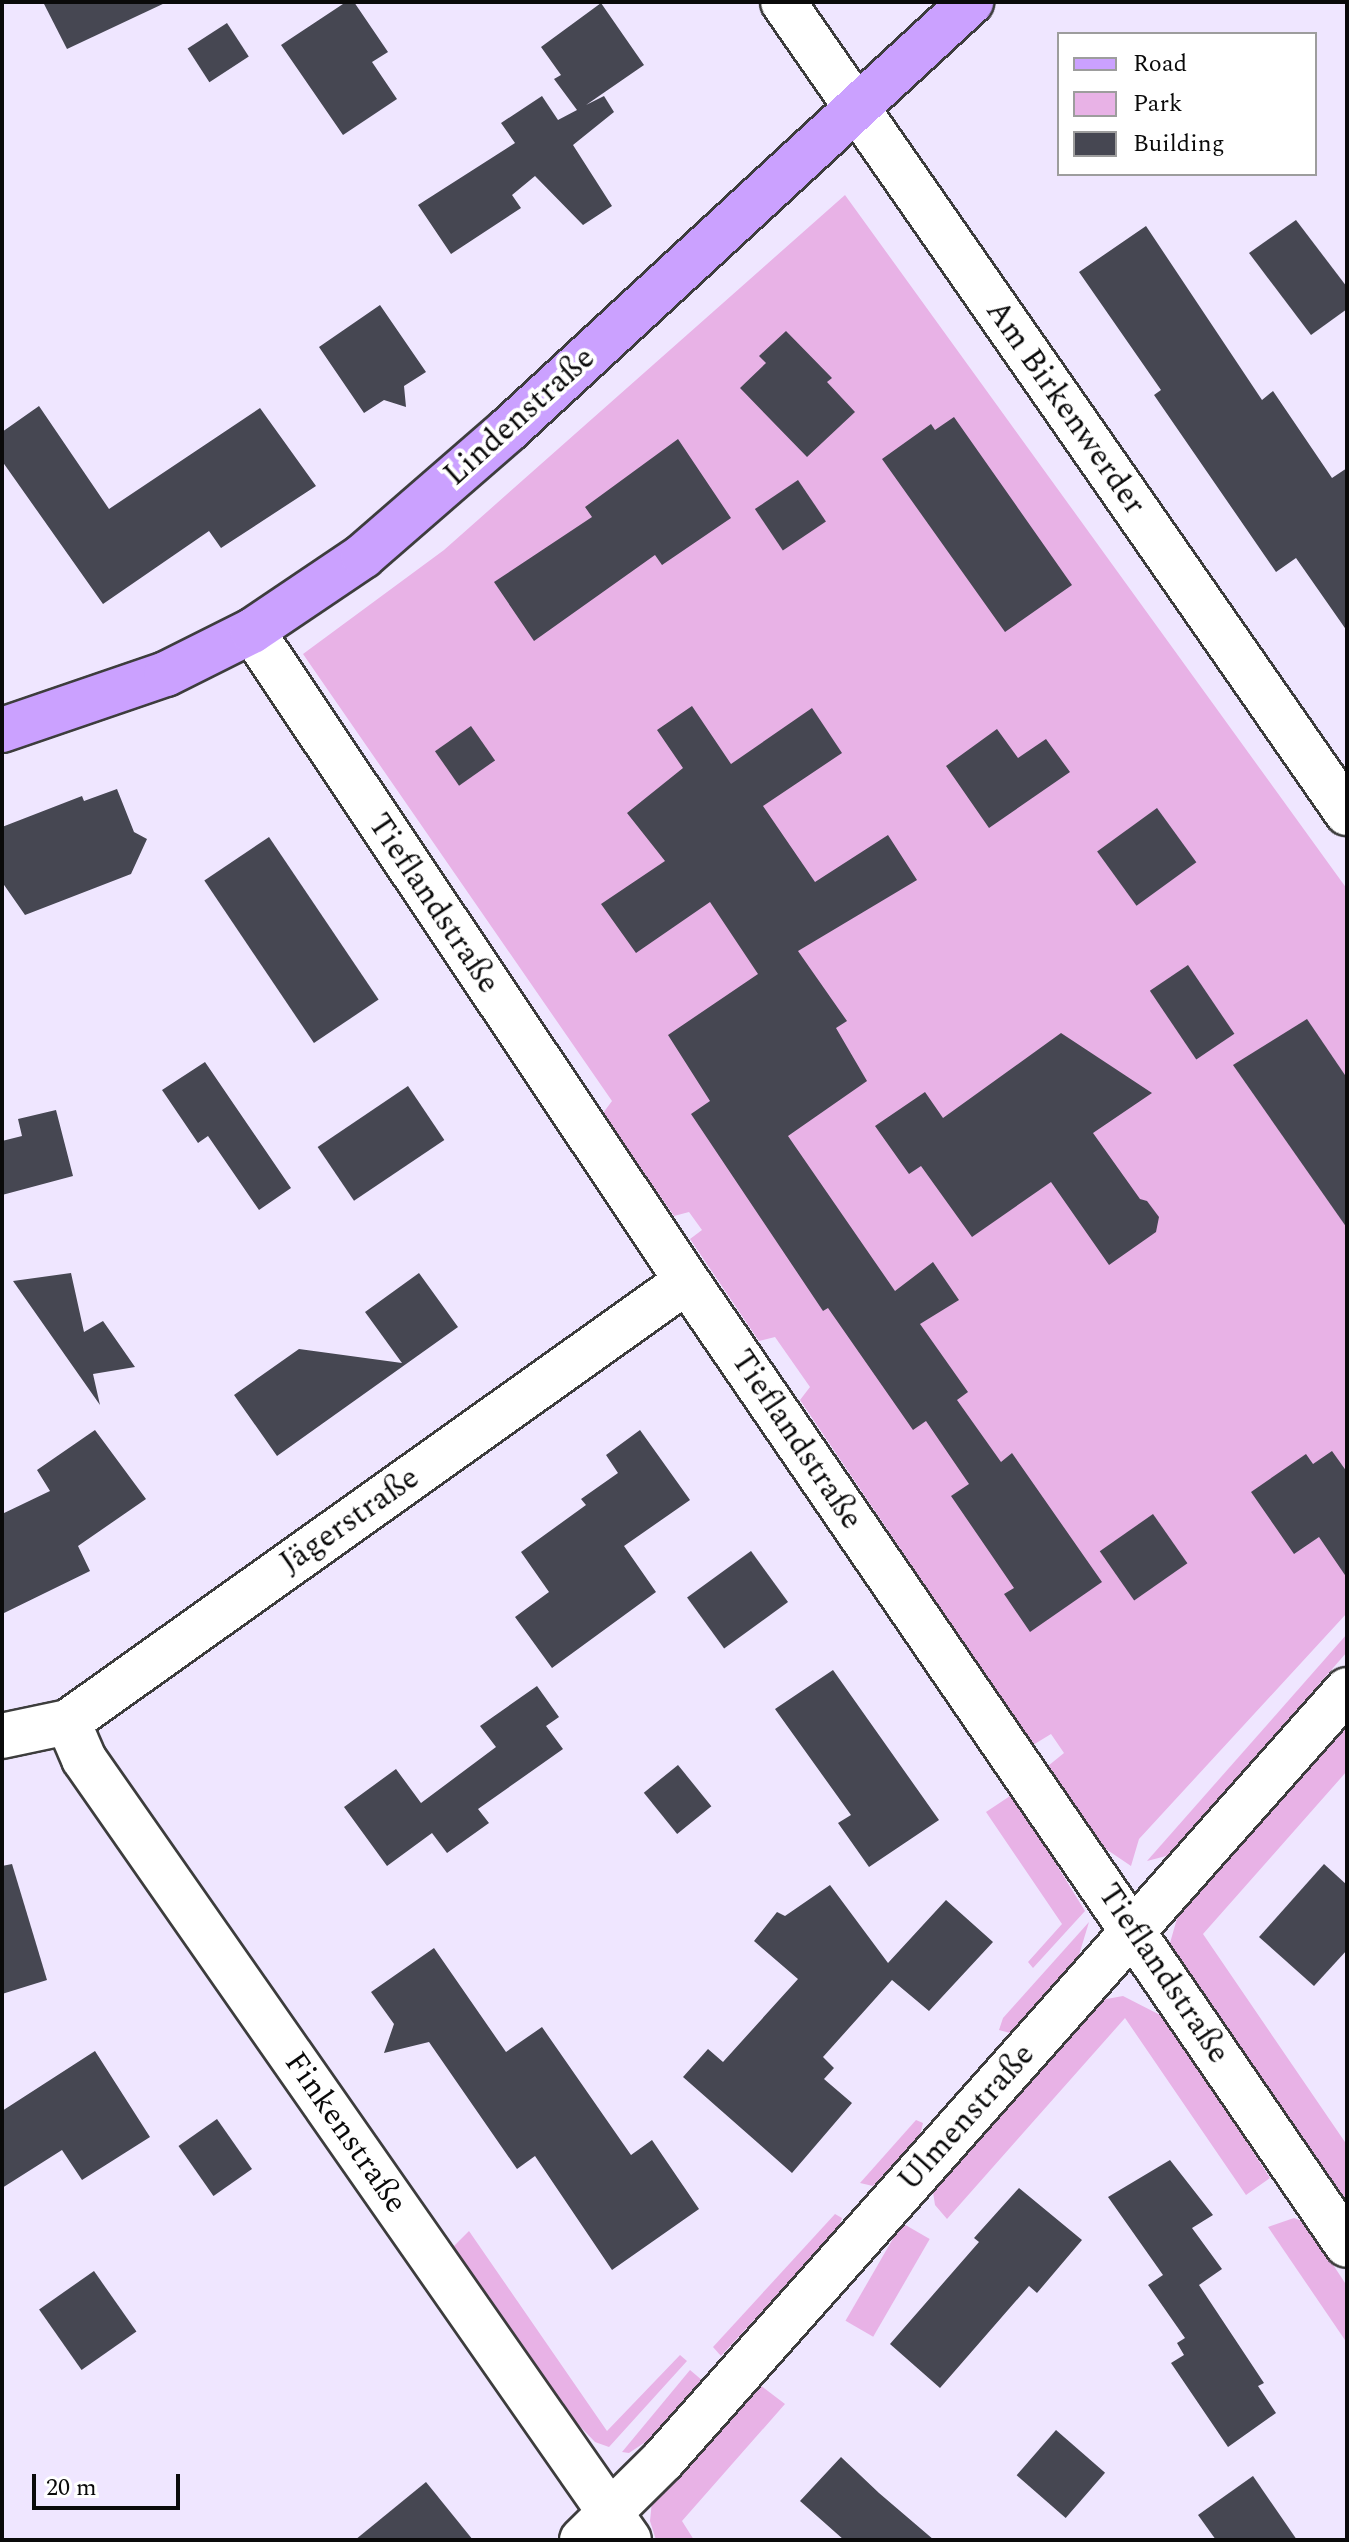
<!DOCTYPE html>
<html>
<head>
<meta charset="utf-8">
<style>
  body { margin:0 }
  #map { position:relative; width:1349px; height:2542px; overflow:hidden; background:#efe6ff; font-family:Spectral,serif }
  div>[style] { position:absolute }
  [style*='--x'] { left:calc(var(--x)*1px); top:calc(var(--y)*1px); width:calc(var(--w)*1px); rotate:calc(var(--a)*1deg) }
  .green>* { inset:0; background:#e8b2e6; transform-origin:0 0 }
  .building>* { inset:0; background:#464752; transform-origin:0 0 }
  .roads { filter:drop-shadow(2px 0 #3d3d3d) drop-shadow(-2px 0 #3d3d3d) drop-shadow(0 2px #3d3d3d) drop-shadow(0 -2px #3d3d3d) }
  .street>* { height:44px; margin:-22px; padding:0 22px; transform-origin:22px; border-radius:22px; background:#fff }
  .secondary>* { height:44px; margin:-22px; padding:0 22px; transform-origin:22px; border-radius:22px; background:#cba1ff }
  span { translate:-50% -50%; white-space:nowrap; text-align:center; line-height:1.15; -webkit-text-stroke:8px #fff; paint-order:stroke }
  .street-label { font-size:32px; color:#0a0a0a }
  .frame { position:absolute; inset:0; border:4px solid #0a0a0a; pointer-events:none }
  .legend { position:absolute; left:1057px; top:32px; width:260px; height:144px; box-sizing:border-box; background:#fff; border:2px solid #9d9d9d; margin:0; padding:10px 14px; list-style:none; font-size:24px; color:#0a0a0a }
  .legend li { display:flex; align-items:center; gap:16px; height:40px }
  .legend b { width:40px; border:2px solid #9d9d9d }
  .scale { position:absolute; left:32px; top:2474px; width:148px; height:36px; box-sizing:border-box; border:4px solid #0a0a0a; border-top:0; padding-left:10px; font-size:24px; line-height:28px; white-space:nowrap; color:#0a0a0a; -webkit-text-stroke:6px #fff; paint-order:stroke }
</style>
</head>
<body>
<div id="map">
  <div class="green">
    <div style="clip-path:polygon(845px 195px,1347px 889px,1347px 1613px,1139px 1839px,1131px 1866px,1103px 1847px,1048px 1766px,1064px 1753px,1051px 1734px,1033px 1745px,800px 1400px,810px 1387px,775px 1337px,759px 1341px,690px 1239px,702px 1230px,689px 1212px,674px 1216px,603px 1113px,612px 1101px,303px 654px,444px 550px)"></div>
    <div style="clip-path:polygon(1347px 1634px,1347px 1652px,1170px 1855px,1147px 1861px)"></div>
    <div style="clip-path:polygon(1347px 1719px,1347px 1771px,1203px 1934px,1347px 2145px,1347px 2210px,1172px 1955px,1170px 1943px,1178px 1915px,1204px 1880px)"></div>
    <div style="clip-path:polygon(1013px 1794px,1085px 1911px,1033px 1968px,1028px 1962px,1062px 1924px,986px 1812px)"></div>
    <div style="clip-path:polygon(1089px 1922px,1079px 1955px,1010px 2033px,999px 2030px,1003px 2018px)"></div>
    <div style="clip-path:polygon(1123px 1996px,1166px 2018px,1270px 2178px,1246px 2195px,1125px 2018px,947px 2219px,935px 2205px,933px 2192px,1101px 2000px)"></div>
    <div style="clip-path:polygon(916px 2120px,923px 2123px,920px 2135px,873px 2186px,860px 2183px)"></div>
    <div style="clip-path:polygon(835px 2214px,842px 2218px,839px 2227px,721px 2356px,713px 2347px)"></div>
    <div style="clip-path:polygon(1294px 2218px,1305px 2222px,1347px 2286px,1347px 2343px,1268px 2227px)"></div>
    <div style="left:902px;top:2223px;width:32px;height:113px;rotate:30deg"></div>
    <div style="clip-path:polygon(469px 2231px,607px 2431px,680px 2355px,687px 2361px,609px 2447px,595px 2442px,570px 2416px,450px 2250px)"></div>
    <div style="clip-path:polygon(690px 2370px,703px 2381px,653px 2437px,629px 2453px,622px 2452px)"></div>
    <div style="clip-path:polygon(760px 2385px,785px 2404px,682px 2521px,694px 2540px,656px 2540px,650px 2521px,652px 2501px)"></div>
  </div>
  <div class="building">
    <div style="clip-path:polygon(43px 2px,167px 2px,67px 49px)"></div>
    <div style="clip-path:polygon(346px 2px,354px 2px,388px 52px,372px 62px,397px 99px,343px 135px,281px 45px)"></div>
    <div style="clip-path:polygon(601px 3px,644px 65px,586px 105px,604px 96px,614px 112px,573px 145px,612px 206px,583px 225px,535px 176px,512px 195px,521px 208px,451px 254px,418px 205px,515px 143px,501px 123px,542px 96px,558px 120px,577px 110px,554px 79px,561px 75px,541px 47px)"></div>
    <div style="left:227px;top:23px;width:40px;height:47px;rotate:57deg"></div>
    <div style="clip-path:polygon(1296px 220px,1347px 287px,1347px 309px,1311px 335px,1249px 253px)"></div>
    <div style="clip-path:polygon(1146px 226px,1262px 400px,1273px 391px,1332px 478px,1347px 468px,1347px 631px,1296px 558px,1276px 572px,1154px 395px,1161px 390px,1079px 272px)"></div>
    <div style="clip-path:polygon(380px 305px,426px 372px,404px 386px,406px 407px,384px 400px,364px 413px,319px 347px)"></div>
    <div style="clip-path:polygon(786px 331px,832px 378px,827px 382px,855px 412px,807px 457px,740px 388px,766px 363px,759px 356px)"></div>
    <div style="clip-path:polygon(39px 406px,109px 509px,260px 408px,316px 486px,221px 548px,209px 531px,103px 604px,2px 461px,2px 432px)"></div>
    <div style="clip-path:polygon(954px 417px,1072px 585px,1005px 632px,882px 459px,931px 424px,935px 430px)"></div>
    <div style="clip-path:polygon(678px 439px,731px 518px,662px 565px,655px 555px,534px 641px,494px 582px,592px 517px,585px 507px)"></div>
    <div style="left:798px;top:480px;width:50px;height:52px;rotate:56deg"></div>
    <div style="clip-path:polygon(692px 706px,731px 764px,812px 708px,842px 753px,763px 806px,815px 882px,888px 835px,917px 880px,798px 951px,847px 1021px,836px 1028px,867px 1081px,788px 1136px,895px 1291px,933px 1262px,959px 1300px,920px 1324px,968px 1392px,957px 1400px,1001px 1462px,1012px 1453px,1102px 1582px,1030px 1632px,1004px 1594px,1014px 1588px,951px 1496px,969px 1484px,926px 1421px,913px 1430px,828px 1308px,823px 1311px,691px 1114px,710px 1101px,668px 1035px,758px 974px,710px 902px,636px 953px,601px 904px,665px 861px,627px 813px,683px 768px,657px 730px)"></div>
    <div style="left:471px;top:726px;width:42px;height:44px;rotate:55deg"></div>
    <div style="clip-path:polygon(997px 729px,1018px 758px,1046px 739px,1070px 772px,989px 828px,946px 766px)"></div>
    <div style="clip-path:polygon(117px 789px,134px 832px,147px 839px,131px 874px,25px 915px,2px 882px,2px 827px,82px 796px,84px 801px)"></div>
    <div style="left:1157px;top:808px;width:67px;height:74px;rotate:54deg"></div>
    <div style="left:269px;top:837px;width:196px;height:78px;rotate:56deg"></div>
    <div style="left:1188px;top:965px;width:83px;height:46px;rotate:56deg"></div>
    <div style="clip-path:polygon(1307px 1019px,1347px 1078px,1347px 1228px,1233px 1065px)"></div>
    <div style="clip-path:polygon(1061px 1033px,1152px 1093px,1093px 1133px,1140px 1199px,1147px 1201px,1159px 1217px,1156px 1232px,1109px 1265px,1051px 1182px,972px 1237px,921px 1166px,909px 1174px,875px 1126px,925px 1092px,943px 1118px)"></div>
    <div style="clip-path:polygon(205px 1062px,291px 1188px,259px 1210px,208px 1136px,198px 1143px,162px 1090px)"></div>
    <div style="left:408px;top:1086px;width:65px;height:109px;rotate:56deg"></div>
    <div style="clip-path:polygon(56px 1110px,73px 1176px,2px 1195px,2px 1141px,22px 1136px,18px 1119px)"></div>
    <div style="clip-path:polygon(71px 1273px,84px 1332px,103px 1321px,135px 1367px,93px 1374px,100px 1405px,13px 1281px)"></div>
    <div style="clip-path:polygon(419px 1273px,458px 1327px,277px 1456px,234px 1395px,299px 1349px,402px 1363px,365px 1312px)"></div>
    <div style="clip-path:polygon(95px 1430px,146px 1499px,78px 1546px,90px 1571px,2px 1614px,2px 1514px,50px 1491px,37px 1470px)"></div>
    <div style="clip-path:polygon(640px 1430px,690px 1500px,624px 1546px,656px 1592px,552px 1668px,515px 1617px,549px 1592px,521px 1552px,586px 1505px,581px 1499px,618px 1473px,606px 1455px)"></div>
    <div style="clip-path:polygon(1332px 1451px,1347px 1472px,1347px 1578px,1319px 1537px,1294px 1554px,1251px 1492px,1306px 1454px,1313px 1464px)"></div>
    <div style="left:1153px;top:1514px;width:60px;height:65px;rotate:55deg"></div>
    <div style="left:751px;top:1551px;width:63px;height:79px;rotate:54deg"></div>
    <div style="clip-path:polygon(833px 1670px,939px 1820px,869px 1867px,838px 1823px,851px 1815px,775px 1709px)"></div>
    <div style="clip-path:polygon(537px 1686px,559px 1717px,546px 1726px,563px 1749px,478px 1809px,489px 1823px,447px 1853px,432px 1833px,387px 1866px,344px 1807px,396px 1769px,421px 1803px,496px 1747px,480px 1726px)"></div>
    <div style="left:678px;top:1765px;width:53px;height:44px;rotate:51deg"></div>
    <div style="clip-path:polygon(12px 1864px,47px 1980px,2px 1994px,2px 1866px)"></div>
    <div style="clip-path:polygon(1324px 1864px,1347px 1885px,1347px 1950px,1314px 1986px,1259px 1937px)"></div>
    <div style="clip-path:polygon(830px 1885px,888px 1963px,946px 1900px,993px 1942px,929px 2011px,892px 1980px,823px 2057px,834px 2068px,824px 2079px,852px 2103px,792px 2173px,683px 2077px,708px 2049px,723px 2062px,798px 1979px,754px 1941px,777px 1912px,785px 1916px)"></div>
    <div style="clip-path:polygon(434px 1948px,506px 2052px,542px 2027px,631px 2155px,652px 2140px,699px 2209px,612px 2270px,535px 2156px,517px 2169px,429px 2042px,384px 2053px,394px 2024px,371px 1992px)"></div>
    <div style="clip-path:polygon(95px 2051px,150px 2137px,82px 2180px,62px 2150px,2px 2188px,2px 2111px)"></div>
    <div style="left:217px;top:2119px;width:61px;height:47px;rotate:55deg"></div>
    <div style="clip-path:polygon(1170px 2160px,1213px 2215px,1192px 2228px,1222px 2269px,1199px 2285px,1264px 2383px,1258px 2386px,1276px 2413px,1228px 2447px,1171px 2363px,1184px 2355px,1177px 2343px,1185px 2338px,1148px 2285px,1163px 2275px,1108px 2197px)"></div>
    <div style="clip-path:polygon(1019px 2188px,1082px 2240px,1037px 2293px,1029px 2286px,940px 2388px,890px 2344px,979px 2242px,974px 2238px)"></div>
    <div style="left:94px;top:2271px;width:74px;height:67px;rotate:55deg"></div>
    <div style="left:1056px;top:2430px;width:65px;height:60px;rotate:41deg"></div>
    <div style="clip-path:polygon(841px 2457px,879px 2493px,934px 2540px,844px 2540px,800px 2501px)"></div>
    <div style="clip-path:polygon(1253px 2476px,1297px 2540px,1216px 2540px,1198px 2515px)"></div>
    <div style="clip-path:polygon(426px 2482px,473px 2540px,355px 2540px)"></div>
  </div>
  <div class="roads">
    <div class="street">
      <div style="--x:783;--y:2;--w:988;--a:55.18"></div>
      <div style="--x:252;--y:631;--w:782;--a:56.21"></div>
      <div style="--x:687;--y:1281;--w:1168;--a:55.6"></div>
      <div style="--x:68;--y:1722;--w:40;--a:66.6"></div>
      <div style="--x:84;--y:1759;--w:952;--a:55.09"></div>
      <div style="--x:2;--y:1736;--w:67;--a:-12"></div>
      <div style="--x:68;--y:1722;--w:760;--a:-35.47"></div>
      <div style="--x:582;--y:2540;--w:114;--a:-44.6"></div>
      <div style="--x:663;--y:2460;--w:1030;--a:-48.38"></div>
    </div>
    <div class="secondary">
      <div style="--x:2;--y:730;--w:173;--a:-18.9"></div>
      <div style="--x:166;--y:674;--w:96;--a:-26.6"></div>
      <div style="--x:252;--y:631;--w:134;--a:-34"></div>
      <div style="--x:363;--y:556;--w:192;--a:-41"></div>
      <div style="--x:508;--y:430;--w:631;--a:-42.75"></div>
    </div>
  </div>
  <div class="street-label">
    <span style="left:1065px;top:408px;rotate:55deg">Am Birkenwerder</span>
    <span style="left:520px;top:417px;rotate:-42deg">Lindenstraße</span>
    <span style="left:433px;top:904px;rotate:56deg">Tieflandstraße</span>
    <span style="left:796px;top:1440px;rotate:56deg">Tieflandstraße</span>
    <span style="left:350px;top:1521px;rotate:-35deg">Jägerstraße</span>
    <span style="left:1163px;top:1974px;rotate:56deg">Tieflandstraße</span>
    <span style="left:967px;top:2118px;rotate:-48deg">Ulmenstraße</span>
    <span style="left:345px;top:2133px;rotate:55deg">Finkenstraße</span>
  </div>
  <div class="frame"></div>
  <ul class="legend">
  <li><b style="height:10px;background:#cba1ff"></b>Road</li>
  <li><b style="height:22px;background:#e8b2e6"></b>Park</li>
  <li><b style="height:22px;background:#464752"></b>Building</li>
  </ul>
  <div class="scale">20 m</div>
</div>
</body>
</html>
